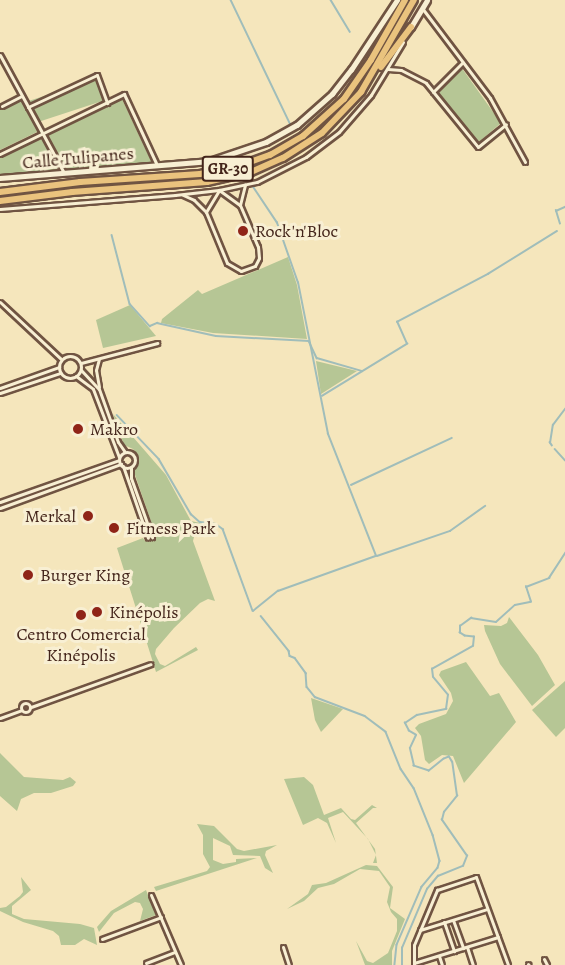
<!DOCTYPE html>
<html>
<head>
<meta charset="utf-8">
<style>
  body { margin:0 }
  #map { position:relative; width:565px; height:965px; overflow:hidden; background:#f5e6bc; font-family:Alegreya,serif }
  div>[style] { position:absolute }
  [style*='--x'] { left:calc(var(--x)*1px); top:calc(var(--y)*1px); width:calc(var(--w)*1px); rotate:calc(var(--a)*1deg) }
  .green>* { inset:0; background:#b6c695; transform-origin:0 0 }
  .stream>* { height:1.5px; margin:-0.75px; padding:0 0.75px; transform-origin:0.75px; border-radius:0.75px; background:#a0bdba }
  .roads { filter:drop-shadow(2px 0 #705442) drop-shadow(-2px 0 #705442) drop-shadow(0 2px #705442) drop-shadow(0 -2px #705442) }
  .minor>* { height:3px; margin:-1.5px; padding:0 1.5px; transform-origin:1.5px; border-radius:1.5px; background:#f8efd3 }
  .minor>.ring { margin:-1.5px; padding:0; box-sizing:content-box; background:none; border:3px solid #f8efd3; border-radius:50% }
  .tertiary>* { height:4.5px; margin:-2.25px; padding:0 2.25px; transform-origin:2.25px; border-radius:2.25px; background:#f8efd3 }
  .motorway>* { height:6px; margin:-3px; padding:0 3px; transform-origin:3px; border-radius:3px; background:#eac37e }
  .dots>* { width:16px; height:16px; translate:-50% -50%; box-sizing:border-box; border:3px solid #f8efd3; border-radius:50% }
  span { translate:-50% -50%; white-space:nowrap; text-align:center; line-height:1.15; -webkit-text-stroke:6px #f8efd3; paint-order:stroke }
  .shield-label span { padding:2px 4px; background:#f8efd3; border:2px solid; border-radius:4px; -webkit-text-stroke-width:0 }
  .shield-label { font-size:16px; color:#43241a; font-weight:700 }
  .street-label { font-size:18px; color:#43241a }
  .poi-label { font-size:18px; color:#43241a }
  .left { translate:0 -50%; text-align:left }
  .right { translate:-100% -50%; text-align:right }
</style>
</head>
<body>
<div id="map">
  <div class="green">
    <div style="clip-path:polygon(461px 67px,501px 123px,479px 142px,439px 93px)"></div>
    <div style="left:96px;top:79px;width:23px;height:70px;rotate:72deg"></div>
    <div style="clip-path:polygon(20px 99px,39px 131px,0 150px,0 103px,3px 107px)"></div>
    <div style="clip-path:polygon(122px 99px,152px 163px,66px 170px,46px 134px)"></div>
    <div style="clip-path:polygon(42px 137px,60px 170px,0 175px,0 156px)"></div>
    <div style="clip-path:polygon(288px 257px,297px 285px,307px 339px,213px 333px,161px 323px,162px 319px,198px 290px,202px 294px)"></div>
    <div style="clip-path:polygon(130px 305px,156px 336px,103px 348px,96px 320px)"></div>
    <div style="clip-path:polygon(316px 361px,357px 371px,321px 394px)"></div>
    <div style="clip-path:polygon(113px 414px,166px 475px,191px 521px,205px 524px,196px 529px,193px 541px,215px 601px,208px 599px,200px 603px,174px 628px,156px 649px,155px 654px,160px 664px,165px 666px,196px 647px,198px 650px,156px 672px,117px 548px,143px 538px,145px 541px,156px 536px,134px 472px,138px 455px,133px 449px,124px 445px)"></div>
    <div style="clip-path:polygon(509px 617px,538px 655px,555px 685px,532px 706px,500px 664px,485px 631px,484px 625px,501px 626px,507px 623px)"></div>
    <div style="clip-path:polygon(466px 662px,490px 696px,499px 693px,516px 722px,464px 783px,453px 756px,442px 755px,429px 764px,425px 760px,421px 736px,415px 728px,419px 724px,446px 714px,453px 701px,451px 693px,439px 675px,441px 671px)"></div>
    <div style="clip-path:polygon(565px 681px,565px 728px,556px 737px,532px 710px)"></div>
    <div style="clip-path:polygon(311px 698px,343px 709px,321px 732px,315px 720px)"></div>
    <div style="clip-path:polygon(0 753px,24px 777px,63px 780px,70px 777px,76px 782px,73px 786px,51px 793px,34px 793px,21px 799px,17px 811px,0 796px)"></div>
    <div style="clip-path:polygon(304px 777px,313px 785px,324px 815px,341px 808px,351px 819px,355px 820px,372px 805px,377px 808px,373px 808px,356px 823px,375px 849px,377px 863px,373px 863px,376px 855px,368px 839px,343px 812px,328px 818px,336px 843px,327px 823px,318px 818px,303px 825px,284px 779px)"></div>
    <div style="clip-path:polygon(197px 824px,214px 826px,237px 849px,244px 851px,277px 845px,266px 851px,265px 855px,273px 873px,265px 868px,260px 856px,233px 855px,230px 846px,213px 838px,213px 860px,223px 864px,236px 862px,236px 859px,257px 858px,156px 891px,154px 887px,207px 871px,210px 867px,203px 854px,203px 835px)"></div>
    <div style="clip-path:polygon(366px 865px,377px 866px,393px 887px,390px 908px,405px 919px,392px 951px,392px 965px,365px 965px,356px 941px,367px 961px,373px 963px,388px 953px,397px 931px,397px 919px,391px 912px,387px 902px,390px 887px,379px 871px,360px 869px,334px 884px,318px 888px,304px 901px,287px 909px,308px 894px,312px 885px,326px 883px)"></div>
    <div style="clip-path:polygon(21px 877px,31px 890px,12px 906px,12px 914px,24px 919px,80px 924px,94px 928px,97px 945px,84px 939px,75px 945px,61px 945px,59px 936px,53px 931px,23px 922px,0 911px,0 908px,6px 907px,20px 896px,23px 892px)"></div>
    <div style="clip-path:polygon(146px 890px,156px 915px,140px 921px,143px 909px,140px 903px,135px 902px,114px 913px,99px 932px,97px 927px,111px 911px)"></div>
  </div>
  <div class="stream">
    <div style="--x:231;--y:0;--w:139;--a:64.4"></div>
    <div style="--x:331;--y:0;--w:37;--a:59"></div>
    <div style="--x:560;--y:224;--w:14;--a:-107"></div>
    <div style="--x:556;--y:211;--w:10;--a:-24"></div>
    <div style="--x:112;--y:235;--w:71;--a:75.4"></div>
    <div style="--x:130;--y:304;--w:30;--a:48"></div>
    <div style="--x:150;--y:326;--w:8;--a:-23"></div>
    <div style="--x:157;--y:323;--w:60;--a:12.4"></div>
    <div style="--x:216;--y:336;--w:93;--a:3.1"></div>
    <div style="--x:309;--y:341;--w:19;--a:65"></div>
    <div style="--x:317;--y:358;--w:47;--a:16.1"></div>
    <div style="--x:322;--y:396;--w:100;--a:-31.5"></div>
    <div style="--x:407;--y:344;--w:24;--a:-114"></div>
    <div style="--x:397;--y:322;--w:103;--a:-27.8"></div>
    <div style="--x:488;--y:274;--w:81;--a:-31.9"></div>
    <div style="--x:117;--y:415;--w:61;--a:46.3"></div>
    <div style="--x:159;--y:459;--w:64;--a:59.8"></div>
    <div style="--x:191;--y:514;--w:12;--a:42"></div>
    <div style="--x:200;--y:522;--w:16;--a:7"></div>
    <div style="--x:216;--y:524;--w:9;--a:36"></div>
    <div style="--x:223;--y:529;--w:87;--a:69.9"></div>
    <div style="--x:253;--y:611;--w:32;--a:-39"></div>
    <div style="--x:278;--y:591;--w:104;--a:-19.7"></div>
    <div style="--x:376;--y:556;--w:131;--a:-111.5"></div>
    <div style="--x:328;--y:434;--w:154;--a:-101.2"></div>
    <div style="--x:298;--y:283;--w:64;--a:-109.3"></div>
    <div style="--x:277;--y:223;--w:43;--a:-123.7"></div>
    <div style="--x:552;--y:446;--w:4;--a:-124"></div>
    <div style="--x:550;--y:443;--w:18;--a:-81"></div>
    <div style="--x:553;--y:425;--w:20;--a:-53"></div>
    <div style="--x:555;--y:449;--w:15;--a:48"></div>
    <div style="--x:351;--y:485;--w:111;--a:-25"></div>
    <div style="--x:377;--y:556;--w:77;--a:-18.9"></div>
    <div style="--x:450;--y:531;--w:43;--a:-35.5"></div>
    <div style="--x:261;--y:616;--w:45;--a:51.3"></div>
    <div style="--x:289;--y:651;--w:5;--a:79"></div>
    <div style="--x:290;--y:656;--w:5;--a:22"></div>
    <div style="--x:295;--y:658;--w:19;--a:54"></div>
    <div style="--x:306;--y:673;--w:14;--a:86"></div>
    <div style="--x:307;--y:687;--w:13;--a:51"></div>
    <div style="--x:315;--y:697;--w:53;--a:20.8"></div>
    <div style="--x:365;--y:716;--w:26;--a:37"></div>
    <div style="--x:386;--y:732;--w:40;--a:68"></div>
    <div style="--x:401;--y:769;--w:23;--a:56"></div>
    <div style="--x:414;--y:788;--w:51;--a:68"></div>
    <div style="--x:433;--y:835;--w:27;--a:75"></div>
    <div style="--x:440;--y:861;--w:7;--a:106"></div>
    <div style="--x:438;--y:868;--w:25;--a:130"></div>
    <div style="--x:422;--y:887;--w:63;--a:113.3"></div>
    <div style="--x:397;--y:945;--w:20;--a:96"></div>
    <div style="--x:402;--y:965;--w:17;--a:-90"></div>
    <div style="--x:402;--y:948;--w:64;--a:-67"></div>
    <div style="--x:427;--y:889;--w:17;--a:-50"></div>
    <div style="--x:438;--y:876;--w:27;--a:-22"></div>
    <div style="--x:463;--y:866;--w:11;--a:-68"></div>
    <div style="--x:467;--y:856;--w:44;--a:-124.8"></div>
    <div style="--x:442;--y:820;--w:8;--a:-76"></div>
    <div style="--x:444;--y:812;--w:21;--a:-51"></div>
    <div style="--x:457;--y:796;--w:34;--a:-98"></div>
    <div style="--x:452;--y:762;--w:6;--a:-121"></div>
    <div style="--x:449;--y:757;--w:5;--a:158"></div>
    <div style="--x:444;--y:759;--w:19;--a:141"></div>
    <div style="--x:429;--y:771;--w:16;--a:-162"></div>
    <div style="--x:414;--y:766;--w:18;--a:-103"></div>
    <div style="--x:410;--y:748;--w:14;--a:-65"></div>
    <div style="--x:416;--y:735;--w:8;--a:-150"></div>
    <div style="--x:409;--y:731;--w:9;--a:-117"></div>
    <div style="--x:405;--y:723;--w:14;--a:-34"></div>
    <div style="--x:417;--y:715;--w:30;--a:-12"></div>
    <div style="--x:446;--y:709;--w:14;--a:-82"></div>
    <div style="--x:448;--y:695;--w:23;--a:-130"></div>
    <div style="--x:433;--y:677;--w:8;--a:-97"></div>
    <div style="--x:432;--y:669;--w:47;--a:-29.3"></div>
    <div style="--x:473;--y:646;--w:9;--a:-84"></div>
    <div style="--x:474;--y:637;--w:9;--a:-174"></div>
    <div style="--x:465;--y:636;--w:6;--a:-149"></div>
    <div style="--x:460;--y:633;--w:7;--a:-90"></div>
    <div style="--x:460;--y:626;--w:14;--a:-36"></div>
    <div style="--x:471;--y:618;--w:25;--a:9"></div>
    <div style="--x:496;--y:622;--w:25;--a:-42"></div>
    <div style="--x:515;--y:605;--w:16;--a:-11"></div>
    <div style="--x:531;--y:602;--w:16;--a:-108"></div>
    <div style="--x:526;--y:587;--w:25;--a:-21"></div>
    <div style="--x:549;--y:578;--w:30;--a:-57"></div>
  </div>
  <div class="roads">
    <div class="minor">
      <div style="--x:422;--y:8;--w:113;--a:52.9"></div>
      <div style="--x:490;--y:98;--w:73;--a:61.3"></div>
      <div style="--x:0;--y:55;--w:134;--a:61.5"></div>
      <div style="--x:388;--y:69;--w:13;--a:4"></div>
      <div style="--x:401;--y:70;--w:28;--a:27"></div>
      <div style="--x:426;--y:83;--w:82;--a:50.9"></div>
      <div style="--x:478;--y:147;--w:36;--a:-39"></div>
      <div style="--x:433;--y:92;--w:42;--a:-45"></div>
      <div style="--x:2;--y:106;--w:22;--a:-27"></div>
      <div style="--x:28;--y:107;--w:76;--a:-24.9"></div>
      <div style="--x:97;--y:75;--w:30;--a:70"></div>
      <div style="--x:0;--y:154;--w:138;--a:-25.8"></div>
      <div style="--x:124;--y:94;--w:78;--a:65.1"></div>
      <div style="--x:183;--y:195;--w:12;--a:24"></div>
      <div style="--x:194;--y:200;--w:17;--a:45"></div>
      <div style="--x:206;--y:212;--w:55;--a:67.6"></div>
      <div style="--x:227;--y:263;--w:16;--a:30"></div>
      <div style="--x:241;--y:271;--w:15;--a:-20"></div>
      <div style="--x:255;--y:266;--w:9;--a:-63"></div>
      <div style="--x:259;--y:258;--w:11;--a:-95"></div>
      <div style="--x:258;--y:247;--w:46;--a:-113.2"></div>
      <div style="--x:240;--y:205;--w:21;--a:-76"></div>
      <div style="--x:0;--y:209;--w:176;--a:-4.6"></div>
      <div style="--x:175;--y:195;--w:44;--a:-6.5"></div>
      <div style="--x:219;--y:190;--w:39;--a:-12"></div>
      <div style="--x:257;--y:182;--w:55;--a:-27"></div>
      <div style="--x:306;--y:157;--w:41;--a:-37.1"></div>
      <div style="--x:339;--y:132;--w:49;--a:-49.1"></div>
      <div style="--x:371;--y:95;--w:62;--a:-58.9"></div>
      <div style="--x:206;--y:212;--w:26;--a:-59"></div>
      <div style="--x:219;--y:190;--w:26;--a:36"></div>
      <div style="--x:0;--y:302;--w:83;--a:43.1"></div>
      <div class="ring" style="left:59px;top:356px;width:19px;height:19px"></div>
      <div style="--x:81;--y:363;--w:79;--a:-14.7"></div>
      <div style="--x:81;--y:370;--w:26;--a:47"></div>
      <div style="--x:99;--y:389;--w:56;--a:70.3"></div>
      <div style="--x:118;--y:442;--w:12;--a:55"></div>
      <div style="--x:76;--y:376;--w:21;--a:37"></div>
      <div style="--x:93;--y:389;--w:73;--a:69.1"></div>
      <div style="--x:99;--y:387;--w:17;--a:-100"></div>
      <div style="--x:96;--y:370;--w:11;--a:-75"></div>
      <div style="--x:0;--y:388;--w:63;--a:-19.6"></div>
      <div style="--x:0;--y:393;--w:63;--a:-18.4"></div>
      <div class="ring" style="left:119px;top:452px;width:13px;height:13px"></div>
      <div style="--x:123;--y:466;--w:76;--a:70.9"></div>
      <div style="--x:131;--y:467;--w:11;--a:90"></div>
      <div style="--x:131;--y:478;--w:63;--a:70.4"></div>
      <div style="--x:0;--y:502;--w:126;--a:-19.4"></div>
      <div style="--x:0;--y:508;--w:129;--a:-20"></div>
      <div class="ring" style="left:21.5px;top:703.5px;width:6px;height:6px"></div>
      <div style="--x:31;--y:707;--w:127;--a:-19.7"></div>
      <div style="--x:0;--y:718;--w:23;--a:-20"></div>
      <div style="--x:151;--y:895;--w:76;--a:66.8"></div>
      <div style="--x:453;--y:920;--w:30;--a:70"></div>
      <div style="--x:444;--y:922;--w:31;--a:71"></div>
      <div style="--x:420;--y:930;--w:70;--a:-17.4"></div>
      <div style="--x:102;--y:939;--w:63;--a:-20.4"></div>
      <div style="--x:283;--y:947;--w:19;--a:72"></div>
      <div style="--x:467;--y:947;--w:19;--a:72"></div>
      <div style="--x:439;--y:956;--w:9;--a:72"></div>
      <div style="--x:544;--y:959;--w:7;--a:63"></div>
      <div style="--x:146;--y:963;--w:31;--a:-21"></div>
      <div style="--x:414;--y:963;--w:88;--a:-17.2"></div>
      <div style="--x:528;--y:964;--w:1;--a:45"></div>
      <div style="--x:414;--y:965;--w:20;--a:-90"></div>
      <div style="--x:414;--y:945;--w:60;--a:-67.3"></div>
      <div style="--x:437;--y:890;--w:41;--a:-18.4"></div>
      <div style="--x:476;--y:877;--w:94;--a:70"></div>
    </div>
    <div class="tertiary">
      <div style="--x:411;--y:27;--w:31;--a:-59"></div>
      <div style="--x:0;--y:178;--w:211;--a:-4.6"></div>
      <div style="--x:210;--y:161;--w:59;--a:-18.7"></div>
      <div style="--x:266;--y:142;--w:35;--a:-29"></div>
      <div style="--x:297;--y:125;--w:47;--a:-41.5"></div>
      <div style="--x:332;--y:94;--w:31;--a:-52"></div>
      <div style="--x:351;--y:70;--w:84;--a:-56.7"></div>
    </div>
    <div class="motorway">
      <div style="--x:381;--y:67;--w:50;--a:-53.1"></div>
      <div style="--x:0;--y:192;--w:81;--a:-7.1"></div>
      <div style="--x:80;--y:182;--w:120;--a:-3.8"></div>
      <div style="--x:200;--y:174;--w:40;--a:-12"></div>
      <div style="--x:239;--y:166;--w:33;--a:-20"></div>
      <div style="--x:270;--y:155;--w:38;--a:-30"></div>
      <div style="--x:303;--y:136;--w:55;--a:-42.1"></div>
      <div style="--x:344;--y:99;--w:47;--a:-55.3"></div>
      <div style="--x:371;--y:60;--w:69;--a:-60.5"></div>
      <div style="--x:0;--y:201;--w:73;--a:-7.1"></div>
      <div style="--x:72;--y:192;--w:135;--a:-4.2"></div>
      <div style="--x:207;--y:182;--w:45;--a:-12.8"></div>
      <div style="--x:251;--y:172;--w:35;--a:-24"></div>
      <div style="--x:283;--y:158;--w:46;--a:-32.7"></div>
      <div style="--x:322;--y:133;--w:57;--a:-46.4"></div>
      <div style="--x:361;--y:92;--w:106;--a:-60.1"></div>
    </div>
  </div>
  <div class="dots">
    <div style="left:243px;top:231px;background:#8f2418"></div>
    <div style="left:78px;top:429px;background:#8f2418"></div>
    <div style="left:88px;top:516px;background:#8f2418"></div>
    <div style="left:114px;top:528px;background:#8f2418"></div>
    <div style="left:28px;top:575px;background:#8f2418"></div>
    <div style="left:97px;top:612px;background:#8f2418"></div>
    <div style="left:81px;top:615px;background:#8f2418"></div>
  </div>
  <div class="shield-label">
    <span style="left:228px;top:169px">GR-30</span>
  </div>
  <div class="street-label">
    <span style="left:78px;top:158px;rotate:-5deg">Calle Tulipanes</span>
  </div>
  <div class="poi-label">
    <span class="left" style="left:255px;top:231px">Rock'n'Bloc</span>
    <span class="left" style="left:90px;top:429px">Makro</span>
    <span class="right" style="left:76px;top:516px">Merkal</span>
    <span class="left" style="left:126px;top:528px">Fitness Park</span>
    <span class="left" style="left:40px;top:575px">Burger King</span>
    <span class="left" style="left:109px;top:612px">Kinépolis</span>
    <span style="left:81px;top:645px">Centro Comercial<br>Kinépolis</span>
  </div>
</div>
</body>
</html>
